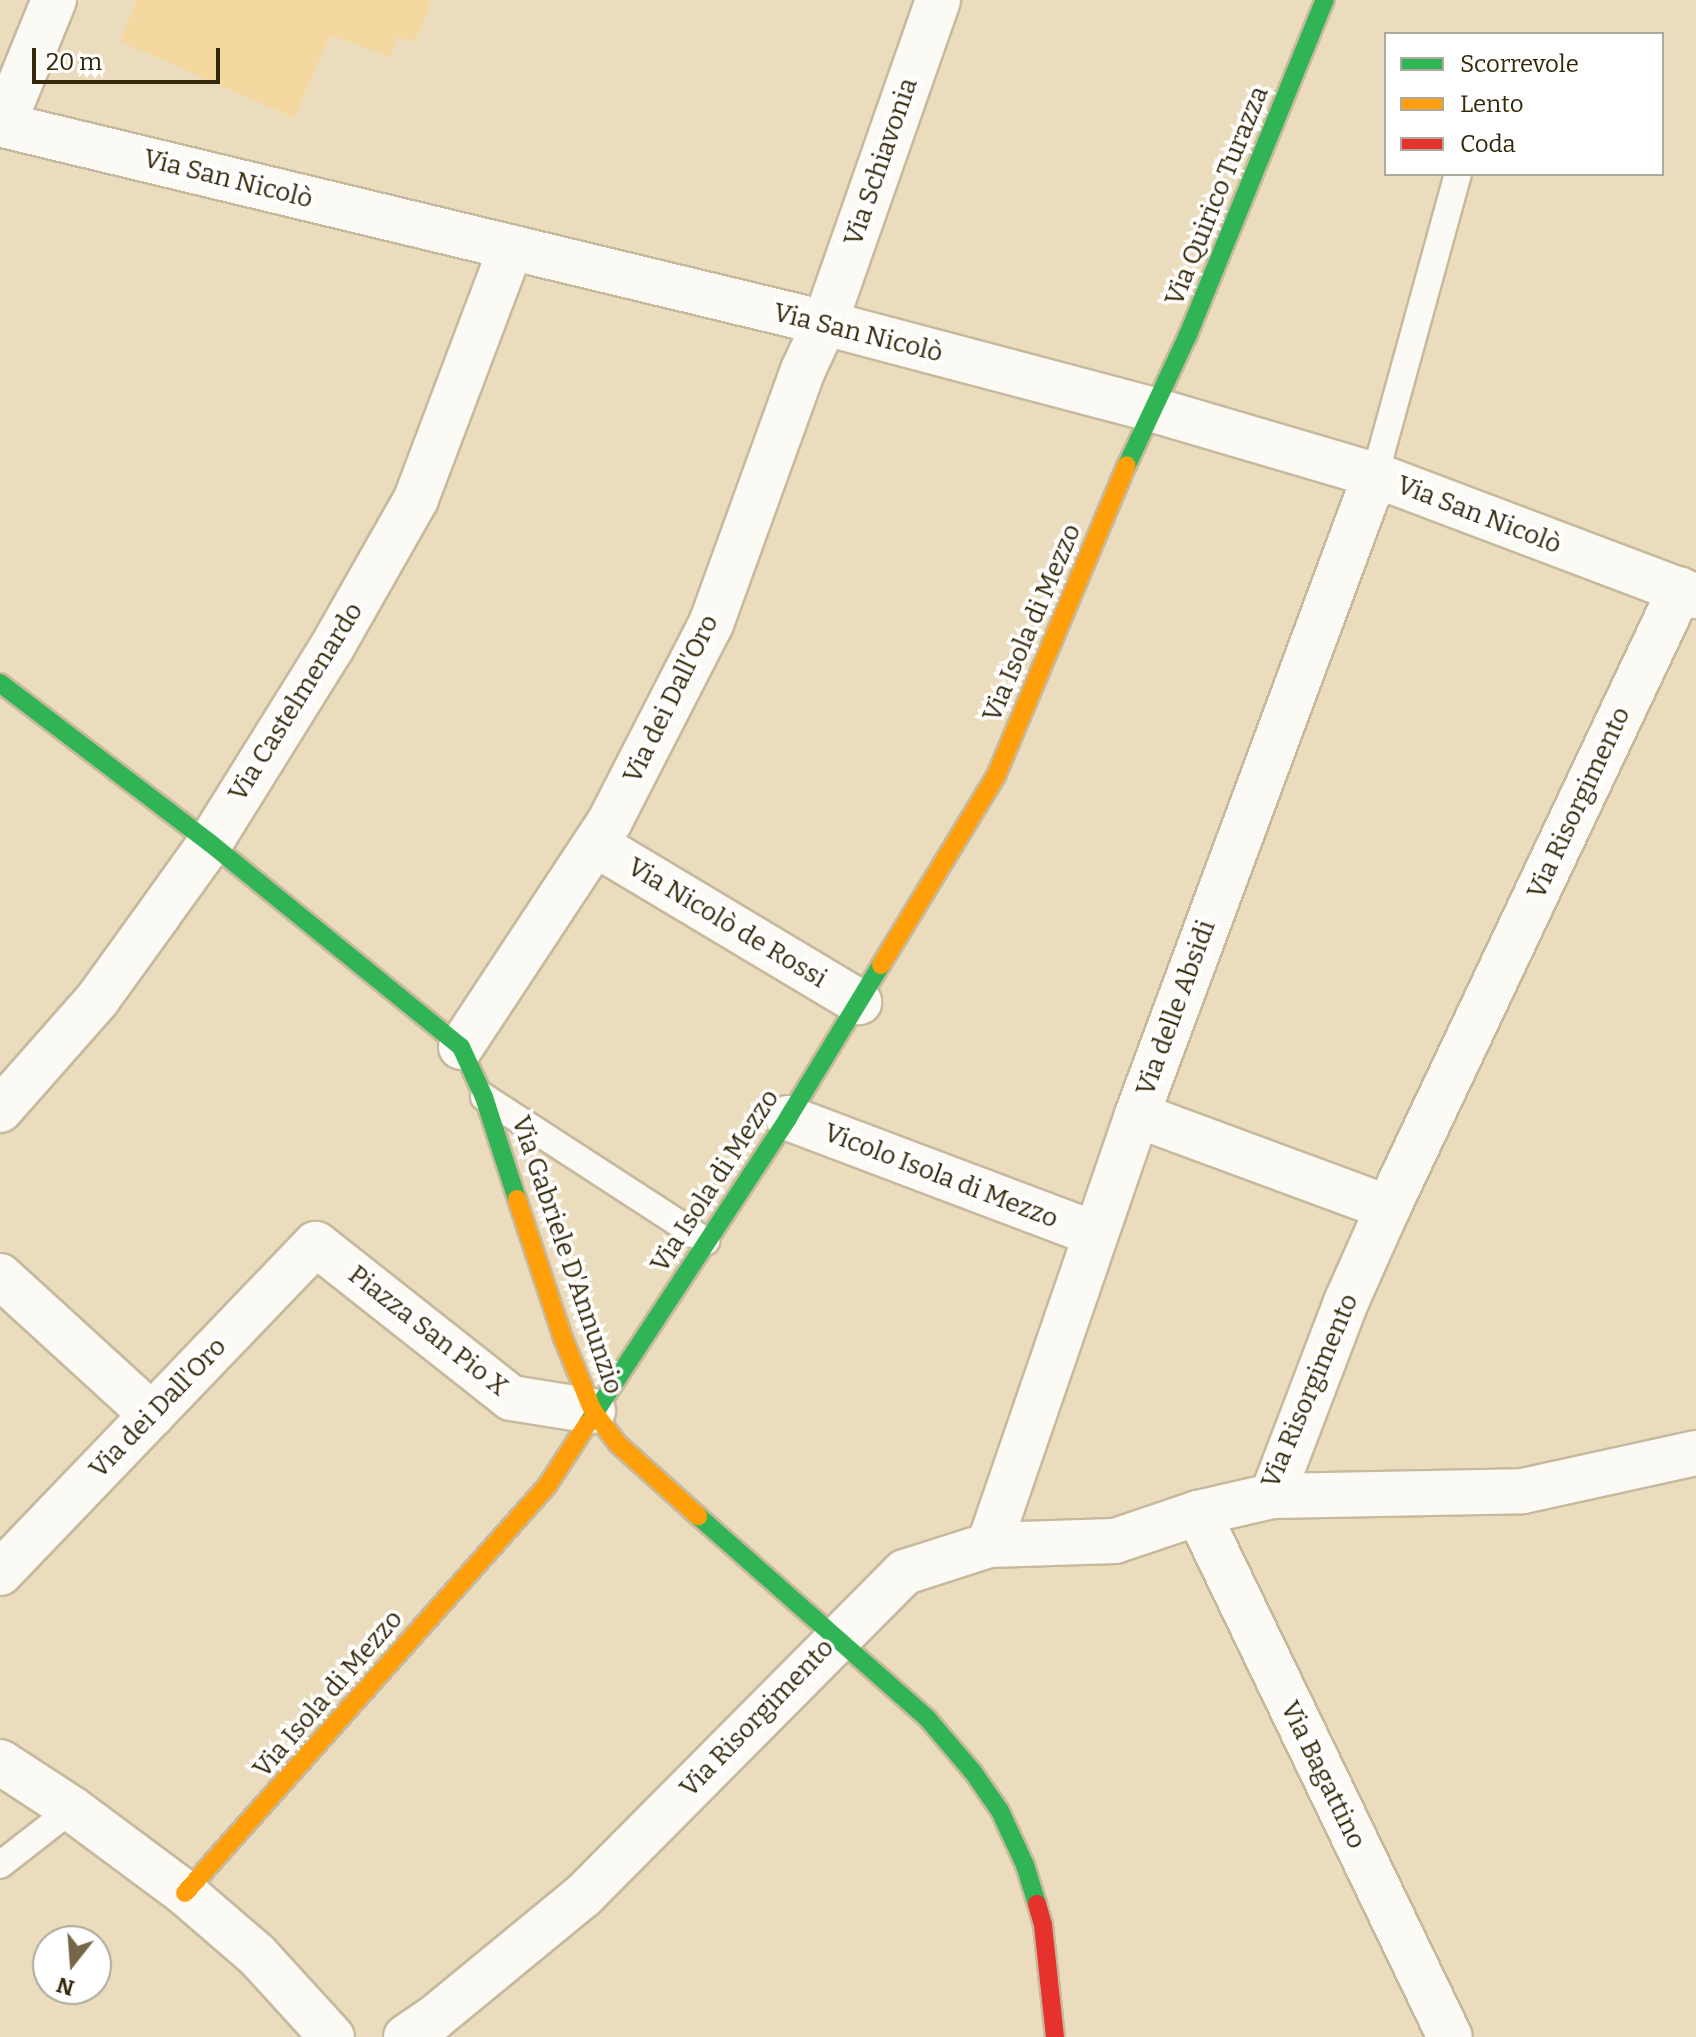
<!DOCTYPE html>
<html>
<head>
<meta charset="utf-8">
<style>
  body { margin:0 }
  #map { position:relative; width:1696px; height:2037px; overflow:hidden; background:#ebdcbe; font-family:Bitter,serif }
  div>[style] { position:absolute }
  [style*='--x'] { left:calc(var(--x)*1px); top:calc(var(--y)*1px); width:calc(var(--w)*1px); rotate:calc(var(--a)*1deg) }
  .built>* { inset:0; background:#f5d8a0 }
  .roads { filter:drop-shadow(2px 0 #c7b99e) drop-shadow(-2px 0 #c7b99e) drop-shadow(0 2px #c7b99e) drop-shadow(0 -2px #c7b99e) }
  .lane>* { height:26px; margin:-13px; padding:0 13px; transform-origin:13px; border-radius:13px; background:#fcfaf5 }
  .street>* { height:44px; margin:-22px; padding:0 22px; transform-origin:22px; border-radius:22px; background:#fcfaf5 }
  .fast>* { height:18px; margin:-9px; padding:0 9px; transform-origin:9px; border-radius:9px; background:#30b455 }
  .slow>* { height:18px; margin:-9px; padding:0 9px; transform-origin:9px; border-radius:9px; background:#ff9f0a }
  .jam>* { height:18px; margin:-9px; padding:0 9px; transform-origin:9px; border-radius:9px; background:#e5322d }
  span { translate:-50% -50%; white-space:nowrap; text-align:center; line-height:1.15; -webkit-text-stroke:7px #fff; paint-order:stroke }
  .street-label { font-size:26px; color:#352709 }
  .legend { position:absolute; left:1384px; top:32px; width:280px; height:144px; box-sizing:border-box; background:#fff; border:2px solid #aea99d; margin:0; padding:10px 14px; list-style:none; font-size:24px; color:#352709 }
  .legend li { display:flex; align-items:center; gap:16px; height:40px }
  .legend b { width:40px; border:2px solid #aea99d }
  .north { position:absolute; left:32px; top:1925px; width:80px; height:80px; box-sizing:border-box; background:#fff; border:2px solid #aea99d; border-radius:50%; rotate:197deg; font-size:22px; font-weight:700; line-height:32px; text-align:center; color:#352709 }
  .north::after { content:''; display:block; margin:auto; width:28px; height:36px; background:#756648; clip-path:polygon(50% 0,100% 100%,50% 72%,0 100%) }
  .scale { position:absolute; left:32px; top:48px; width:188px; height:36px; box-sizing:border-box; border:4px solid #352709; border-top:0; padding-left:10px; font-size:24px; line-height:28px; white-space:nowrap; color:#352709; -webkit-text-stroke:6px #fff; paint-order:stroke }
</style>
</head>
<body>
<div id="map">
  <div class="built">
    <div style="clip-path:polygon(137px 0,432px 0,415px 42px,397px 37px,390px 57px,330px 35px,294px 118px,120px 41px)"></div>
  </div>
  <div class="roads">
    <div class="lane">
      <div style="--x:1375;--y:475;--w:312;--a:-74.6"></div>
      <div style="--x:484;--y:1097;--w:265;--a:33"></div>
      <div style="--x:0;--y:1865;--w:91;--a:-37.9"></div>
    </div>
    <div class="street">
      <div style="--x:0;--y:124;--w:3;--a:18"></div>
      <div style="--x:3;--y:125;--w:135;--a:-67.8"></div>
      <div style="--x:3;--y:125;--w:846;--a:13.54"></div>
      <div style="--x:825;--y:323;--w:337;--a:14.8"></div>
      <div style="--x:1151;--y:409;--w:234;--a:16.4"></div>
      <div style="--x:1375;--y:475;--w:343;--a:20.7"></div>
      <div style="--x:595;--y:844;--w:308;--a:30.9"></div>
      <div style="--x:461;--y:1047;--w:271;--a:-56.6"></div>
      <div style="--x:610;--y:821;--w:221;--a:-62.9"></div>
      <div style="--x:711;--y:624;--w:270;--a:-70.1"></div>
      <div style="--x:803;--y:370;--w:52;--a:-64.9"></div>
      <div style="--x:825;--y:323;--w:342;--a:-70.7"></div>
      <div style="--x:0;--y:1110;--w:147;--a:-48.6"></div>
      <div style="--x:97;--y:1000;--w:106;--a:-54.2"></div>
      <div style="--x:159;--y:914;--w:87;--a:-54.3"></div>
      <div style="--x:210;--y:843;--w:231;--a:-58.1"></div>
      <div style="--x:332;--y:647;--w:170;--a:-60.4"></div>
      <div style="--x:416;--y:499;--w:269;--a:-69.3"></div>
      <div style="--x:1137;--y:1115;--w:268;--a:20.3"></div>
      <div style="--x:788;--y:1118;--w:328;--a:20.7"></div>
      <div style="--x:0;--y:1276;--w:206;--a:42.4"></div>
      <div style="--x:1272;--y:1496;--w:210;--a:-69.1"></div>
      <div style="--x:1347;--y:1300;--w:101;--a:-66"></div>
      <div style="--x:1388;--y:1208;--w:684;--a:-64.71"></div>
      <div style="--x:1198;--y:1513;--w:581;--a:64.32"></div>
      <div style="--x:989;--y:1545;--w:455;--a:-71"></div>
      <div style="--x:1137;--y:1115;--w:683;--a:-69.6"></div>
      <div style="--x:0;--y:1573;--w:456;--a:-46.2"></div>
      <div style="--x:316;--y:1244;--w:248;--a:38.3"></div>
      <div style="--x:511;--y:1398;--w:83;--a:9"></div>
      <div style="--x:0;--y:1762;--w:86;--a:33.1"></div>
      <div style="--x:72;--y:1809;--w:141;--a:36.6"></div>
      <div style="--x:185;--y:1893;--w:95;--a:40.7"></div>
      <div style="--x:257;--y:1955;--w:111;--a:47.6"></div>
      <div style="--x:406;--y:2037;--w:32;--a:-34"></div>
      <div style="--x:433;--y:2019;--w:194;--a:-39.4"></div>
      <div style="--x:583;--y:1896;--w:457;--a:-45.2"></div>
      <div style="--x:905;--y:1572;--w:88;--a:-17.8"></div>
      <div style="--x:989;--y:1545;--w:126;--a:-1.8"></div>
      <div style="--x:1115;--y:1541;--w:88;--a:-18.6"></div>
      <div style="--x:1198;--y:1513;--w:76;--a:-12.9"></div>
      <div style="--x:1272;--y:1496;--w:251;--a:-1.1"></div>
      <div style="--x:1523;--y:1491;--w:177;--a:-12.4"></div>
    </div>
    <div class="fast">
      <div style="--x:1127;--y:465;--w:144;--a:-64.9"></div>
      <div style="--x:1188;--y:335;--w:362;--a:-67.8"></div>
      <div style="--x:0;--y:683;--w:264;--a:37.3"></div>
      <div style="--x:210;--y:843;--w:323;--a:39.1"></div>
      <div style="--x:461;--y:1047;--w:55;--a:65.3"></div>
      <div style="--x:484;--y:1097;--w:107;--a:72.1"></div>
      <div style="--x:588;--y:1423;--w:365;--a:-56.7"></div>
      <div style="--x:788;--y:1118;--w:179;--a:-58.7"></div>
      <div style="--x:698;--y:1516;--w:305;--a:41.4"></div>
      <div style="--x:927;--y:1718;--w:71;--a:49.6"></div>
      <div style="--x:973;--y:1772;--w:47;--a:55.3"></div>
      <div style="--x:1000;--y:1811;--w:60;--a:65.2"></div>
      <div style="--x:1025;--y:1865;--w:41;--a:72.9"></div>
    </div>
    <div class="slow">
      <div style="--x:881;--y:965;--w:221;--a:-58.7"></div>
      <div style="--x:996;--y:776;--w:337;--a:-67.2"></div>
      <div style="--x:517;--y:1199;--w:146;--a:71.7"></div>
      <div style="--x:563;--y:1338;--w:79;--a:67.7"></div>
      <div style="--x:593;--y:1411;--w:41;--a:52.9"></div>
      <div style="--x:618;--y:1444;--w:108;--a:42"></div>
      <div style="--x:185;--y:1893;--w:545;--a:-48.35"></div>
      <div style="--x:547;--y:1486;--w:75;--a:-56.9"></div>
    </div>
    <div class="jam">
      <div style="--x:1037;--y:1904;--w:22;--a:74"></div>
      <div style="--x:1043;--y:1925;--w:113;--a:83.9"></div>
    </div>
  </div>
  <div class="street-label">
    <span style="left:881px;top:162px;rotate:-71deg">Via Schiavonia</span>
    <span style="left:228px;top:179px;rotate:14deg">Via San Nicolò</span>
    <span style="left:1217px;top:196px;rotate:-68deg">Via Quirico Turazza</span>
    <span style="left:858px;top:333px;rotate:14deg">Via San Nicolò</span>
    <span style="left:1479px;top:515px;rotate:21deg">Via San Nicolò</span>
    <span style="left:1032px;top:623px;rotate:-67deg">Via Isola di Mezzo</span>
    <span style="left:671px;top:699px;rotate:-64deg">Via dei Dall'Oro</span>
    <span style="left:296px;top:702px;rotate:-58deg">Via Castelmenardo</span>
    <span style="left:1579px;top:803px;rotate:-65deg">Via Risorgimento</span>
    <span style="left:727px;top:923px;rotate:31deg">Via Nicolò de Rossi</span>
    <span style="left:1176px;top:1008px;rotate:-70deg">Via delle Absidi</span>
    <span style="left:941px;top:1176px;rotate:21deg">Vicolo Isola di Mezzo</span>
    <span style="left:715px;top:1181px;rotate:-57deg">Via Isola di Mezzo</span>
    <span style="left:567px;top:1255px;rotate:71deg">Via Gabriele D'Annunzio</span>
    <span style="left:428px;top:1331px;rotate:38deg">Piazza San Pio X</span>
    <span style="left:1310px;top:1391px;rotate:-67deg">Via Risorgimento</span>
    <span style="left:158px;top:1408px;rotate:-46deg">Via dei Dall'Oro</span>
    <span style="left:328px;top:1694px;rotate:-49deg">Via Isola di Mezzo</span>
    <span style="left:757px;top:1718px;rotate:-46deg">Via Risorgimento</span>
    <span style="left:1323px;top:1775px;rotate:64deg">Via Bagattino</span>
  </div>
  <ul class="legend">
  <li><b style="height:10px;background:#30b455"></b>Scorrevole</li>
  <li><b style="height:10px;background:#ff9f0a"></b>Lento</li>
  <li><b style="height:10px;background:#e5322d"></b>Coda</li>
  </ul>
  <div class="north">N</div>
  <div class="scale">20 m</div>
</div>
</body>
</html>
